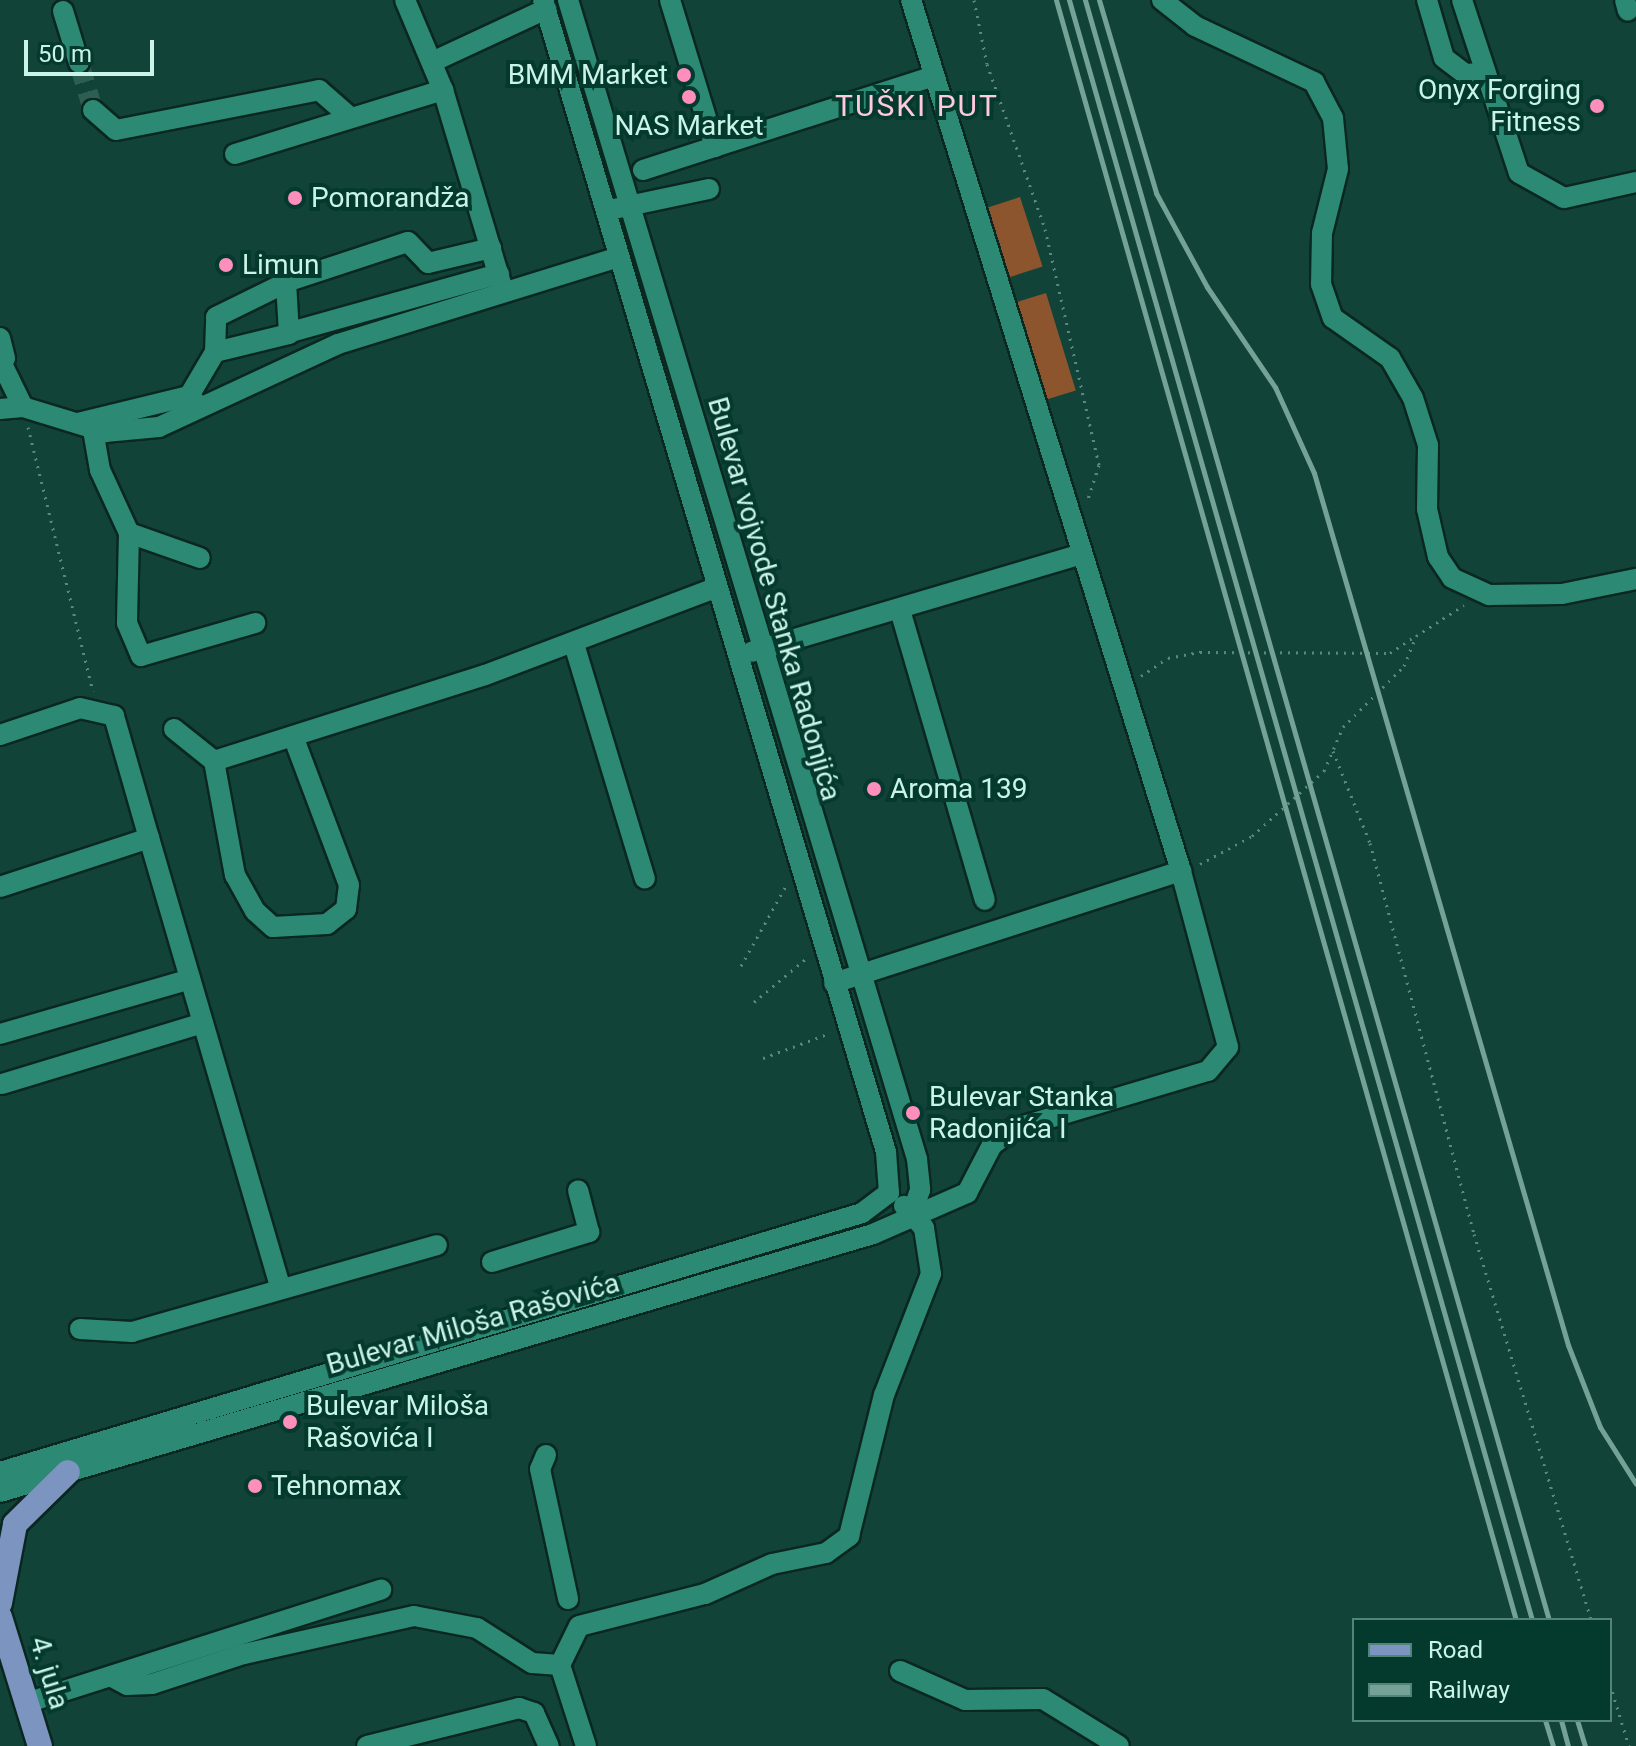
<!DOCTYPE html>
<html>
<head>
<meta charset="utf-8">
<style>
  body { margin:0 }
  #map { position:relative; width:1636px; height:1746px; overflow:hidden; background:#124338; font-family:Roboto,sans-serif }
  div>[style] { position:absolute }
  [style*='--x'] { left:calc(var(--x)*1px); top:calc(var(--y)*1px); width:calc(var(--w)*1px); rotate:calc(var(--a)*1deg) }
  .green>* { inset:0; background:#8c552d; transform-origin:0 0 }
  .minor-tunnel>* { height:20px; margin-top:-10px; transform-origin:0; background:repeating-linear-gradient(90deg,#2e5e52 0 20px,transparent 0 30px) }
  .path>* { height:3px; margin-top:-1.5px; transform-origin:0; background:repeating-linear-gradient(90deg,#5b897d 0 2px,transparent 0 8px) }
  .roads { filter:drop-shadow(2px 0 #0a2720) drop-shadow(-2px 0 #0a2720) drop-shadow(0 2px #0a2720) drop-shadow(0 -2px #0a2720) }
  .minor>* { height:20px; margin:-10px; padding:0 10px; transform-origin:10px; border-radius:10px; background:#2c8974 }
  .major>* { height:24px; margin:-12px; padding:0 12px; transform-origin:12px; border-radius:12px; background:#7c94c0 }
  .rail>* { height:5px; margin:-2.5px; padding:0 2.5px; transform-origin:2.5px; border-radius:2.5px; background:#74a296 }
  .dots>* { width:22px; height:22px; translate:-50% -50%; box-sizing:border-box; border:4px solid #04392e; border-radius:50% }
  span { translate:-50% -50%; white-space:nowrap; text-align:center; line-height:1.15; -webkit-text-stroke:8px #04392e; paint-order:stroke }
  .poi-label { font-size:28px; color:#caf4e7 }
  .right { translate:-100% -50%; text-align:right }
  .left { translate:0 -50%; text-align:left }
  .street-label { font-size:28px; color:#caf4e7 }
  .neighbourhood-label { font-size:30px; color:#fdcbdd; letter-spacing:2px }
  .legend { position:absolute; left:1352px; top:1618px; width:260px; height:104px; box-sizing:border-box; background:#04392e; border:2px solid #538478; margin:0; padding:10px 14px; list-style:none; font-size:24px; color:#caf4e7 }
  .legend li { display:flex; align-items:center; gap:16px; height:40px }
  .legend b { width:40px; border:2px solid #538478 }
  .scale { position:absolute; left:24px; top:40px; width:130px; height:36px; box-sizing:border-box; border:4px solid #caf4e7; border-top:0; padding-left:10px; font-size:24px; line-height:28px; white-space:nowrap; color:#caf4e7; -webkit-text-stroke:6px #04392e; paint-order:stroke }
</style>
</head>
<body>
<div id="map">
  <div class="green">
    <div style="left:1020px;top:197px;width:73px;height:42px;rotate:72deg"></div>
    <div style="left:1046px;top:293px;width:102px;height:33px;rotate:73deg"></div>
  </div>
  <div class="minor-tunnel">
    <div style="--x:79;--y:63;--w:49;--a:73.4"></div>
  </div>
  <div class="path">
    <div style="--x:974;--y:0;--w:65;--a:78.5"></div>
    <div style="--x:987;--y:64;--w:175;--a:70.6"></div>
    <div style="--x:1045;--y:229;--w:242;--a:77.1"></div>
    <div style="--x:1099;--y:465;--w:39;--a:108"></div>
    <div style="--x:28;--y:427;--w:272;--a:76.2"></div>
    <div style="--x:1141;--y:676;--w:32;--a:-34"></div>
    <div style="--x:1168;--y:658;--w:33;--a:-11"></div>
    <div style="--x:1200;--y:652;--w:190;--a:0.3"></div>
    <div style="--x:1390;--y:653;--w:29;--a:-34"></div>
    <div style="--x:1333;--y:751;--w:99;--a:68.1"></div>
    <div style="--x:1370;--y:843;--w:405;--a:75.1"></div>
    <div style="--x:1474;--y:1234;--w:403;--a:73.1"></div>
    <div style="--x:1200;--y:864;--w:59;--a:-28.3"></div>
    <div style="--x:1252;--y:836;--w:97;--a:-42.1"></div>
    <div style="--x:1324;--y:771;--w:48;--a:-66.6"></div>
    <div style="--x:1343;--y:727;--w:86;--a:-45"></div>
    <div style="--x:1404;--y:666;--w:32;--a:-68"></div>
    <div style="--x:1416;--y:636;--w:57;--a:-32.9"></div>
    <div style="--x:741;--y:966;--w:94;--a:-60.7"></div>
    <div style="--x:754;--y:1002;--w:70;--a:-39.8"></div>
    <div style="--x:763;--y:1058;--w:72;--a:-20.5"></div>
    <div style="--x:1610;--y:1684;--w:65;--a:73"></div>
  </div>
  <div class="roads">
    <div class="minor">
      <div style="--x:405;--y:0;--w:98;--a:67.1"></div>
      <div style="--x:568;--y:0;--w:1210;--a:73.24"></div>
      <div style="--x:917;--y:1159;--w:31;--a:84"></div>
      <div style="--x:920;--y:1190;--w:24;--a:109"></div>
      <div style="--x:670;--y:0;--w:154;--a:73"></div>
      <div style="--x:1162;--y:0;--w:42;--a:38.2"></div>
      <div style="--x:1195;--y:26;--w:132;--a:25.2"></div>
      <div style="--x:1314;--y:82;--w:41;--a:62.2"></div>
      <div style="--x:1333;--y:118;--w:51;--a:84.4"></div>
      <div style="--x:1338;--y:169;--w:66;--a:104"></div>
      <div style="--x:1322;--y:233;--w:51;--a:91.1"></div>
      <div style="--x:1321;--y:284;--w:36;--a:71"></div>
      <div style="--x:1333;--y:318;--w:70;--a:35.1"></div>
      <div style="--x:1390;--y:358;--w:46;--a:60.1"></div>
      <div style="--x:1413;--y:398;--w:49;--a:72.3"></div>
      <div style="--x:1428;--y:445;--w:64;--a:90.9"></div>
      <div style="--x:1427;--y:509;--w:49;--a:77.1"></div>
      <div style="--x:1438;--y:557;--w:25;--a:56"></div>
      <div style="--x:1452;--y:578;--w:41;--a:24.7"></div>
      <div style="--x:1489;--y:595;--w:73;--a:-0.8"></div>
      <div style="--x:1562;--y:594;--w:76;--a:-11.5"></div>
      <div style="--x:1427;--y:0;--w:60;--a:73.7"></div>
      <div style="--x:1444;--y:58;--w:26;--a:37"></div>
      <div style="--x:1465;--y:74;--w:18;--a:-3"></div>
      <div style="--x:1462;--y:0;--w:182;--a:71.8"></div>
      <div style="--x:1519;--y:173;--w:51;--a:29.1"></div>
      <div style="--x:1564;--y:198;--w:74;--a:-12.5"></div>
      <div style="--x:1625;--y:0;--w:11;--a:75"></div>
      <div style="--x:63;--y:11;--w:54;--a:72.9"></div>
      <div style="--x:432;--y:62;--w:126;--a:-24.9"></div>
      <div style="--x:93;--y:110;--w:30;--a:41"></div>
      <div style="--x:116;--y:130;--w:207;--a:-11.1"></div>
      <div style="--x:319;--y:90;--w:41;--a:41.1"></div>
      <div style="--x:235;--y:154;--w:218;--a:-17.1"></div>
      <div style="--x:443;--y:90;--w:209;--a:73.3"></div>
      <div style="--x:643;--y:170;--w:306;--a:-17.9"></div>
      <div style="--x:614;--y:209;--w:97;--a:-11.9"></div>
      <div style="--x:291;--y:332;--w:216;--a:-15.6"></div>
      <div style="--x:0;--y:338;--w:21;--a:76"></div>
      <div style="--x:215;--y:352;--w:35;--a:-88"></div>
      <div style="--x:216;--y:317;--w:72;--a:-26.2"></div>
      <div style="--x:0;--y:360;--w:52;--a:63.9"></div>
      <div style="--x:189;--y:396;--w:51;--a:-59.4"></div>
      <div style="--x:215;--y:352;--w:76;--a:-13.7"></div>
      <div style="--x:289;--y:334;--w:52;--a:-93.3"></div>
      <div style="--x:286;--y:282;--w:128;--a:-18.2"></div>
      <div style="--x:408;--y:242;--w:29;--a:46"></div>
      <div style="--x:428;--y:263;--w:65;--a:-13.4"></div>
      <div style="--x:0;--y:409;--w:23;--a:-5"></div>
      <div style="--x:23;--y:407;--w:86;--a:17"></div>
      <div style="--x:105;--y:432;--w:54;--a:-5.3"></div>
      <div style="--x:159;--y:427;--w:197;--a:-24.9"></div>
      <div style="--x:338;--y:344;--w:294;--a:-17.2"></div>
      <div style="--x:78;--y:423;--w:114;--a:-13.7"></div>
      <div style="--x:189;--y:396;--w:13;--a:45"></div>
      <div style="--x:93;--y:430;--w:41;--a:80.1"></div>
      <div style="--x:100;--y:470;--w:69;--a:65.3"></div>
      <div style="--x:129;--y:533;--w:75;--a:19.4"></div>
      <div style="--x:129;--y:533;--w:90;--a:91.3"></div>
      <div style="--x:127;--y:623;--w:36;--a:67"></div>
      <div style="--x:141;--y:656;--w:119;--a:-16.1"></div>
      <div style="--x:900;--y:610;--w:302;--a:73.7"></div>
      <div style="--x:574;--y:644;--w:245;--a:73.2"></div>
      <div style="--x:751;--y:652;--w:345;--a:-16.5"></div>
      <div style="--x:174;--y:729;--w:51;--a:38.7"></div>
      <div style="--x:214;--y:761;--w:284;--a:-17.6"></div>
      <div style="--x:485;--y:675;--w:244;--a:-20.7"></div>
      <div style="--x:0;--y:735;--w:84;--a:-18.6"></div>
      <div style="--x:80;--y:708;--w:35;--a:13"></div>
      <div style="--x:114;--y:716;--w:127;--a:74"></div>
      <div style="--x:149;--y:838;--w:157;--a:161.8"></div>
      <div style="--x:214;--y:761;--w:116;--a:79.6"></div>
      <div style="--x:235;--y:875;--w:41;--a:60.9"></div>
      <div style="--x:255;--y:911;--w:24;--a:42"></div>
      <div style="--x:273;--y:927;--w:54;--a:-3.2"></div>
      <div style="--x:327;--y:924;--w:24;--a:-38"></div>
      <div style="--x:346;--y:909;--w:24;--a:-83"></div>
      <div style="--x:349;--y:885;--w:159;--a:-110.6"></div>
      <div style="--x:149;--y:838;--w:467;--a:73.7"></div>
      <div style="--x:834;--y:983;--w:365;--a:-17.9"></div>
      <div style="--x:1181;--y:871;--w:912;--a:-107.22"></div>
      <div style="--x:0;--y:1034;--w:198;--a:-16.1"></div>
      <div style="--x:2;--y:1084;--w:210;--a:-16.9"></div>
      <div style="--x:492;--y:1262;--w:102;--a:-17.2"></div>
      <div style="--x:589;--y:1232;--w:43;--a:-104.7"></div>
      <div style="--x:80;--y:1329;--w:52;--a:3.3"></div>
      <div style="--x:132;--y:1332;--w:317;--a:-15.9"></div>
      <div style="--x:546;--y:1455;--w:15;--a:113"></div>
      <div style="--x:540;--y:1469;--w:133;--a:77.8"></div>
      <div style="--x:0;--y:1472;--w:900;--a:-16.72"></div>
      <div style="--x:862;--y:1213;--w:34;--a:-37"></div>
      <div style="--x:889;--y:1193;--w:41;--a:-94.2"></div>
      <div style="--x:886;--y:1152;--w:1202;--a:-106.58"></div>
      <div style="--x:0;--y:1492;--w:910;--a:-16.46"></div>
      <div style="--x:873;--y:1234;--w:103;--a:-23.6"></div>
      <div style="--x:967;--y:1193;--w:54;--a:-62.5"></div>
      <div style="--x:992;--y:1145;--w:26;--a:-37"></div>
      <div style="--x:1013;--y:1129;--w:203;--a:-16.6"></div>
      <div style="--x:1208;--y:1071;--w:31;--a:-50"></div>
      <div style="--x:1228;--y:1047;--w:182;--a:-105"></div>
      <div style="--x:900;--y:1671;--w:71;--a:24"></div>
      <div style="--x:965;--y:1700;--w:78;--a:-0.7"></div>
      <div style="--x:1043;--y:1699;--w:89;--a:31.7"></div>
      <div style="--x:112;--y:1677;--w:17;--a:28"></div>
      <div style="--x:127;--y:1685;--w:25;--a:-2"></div>
      <div style="--x:152;--y:1684;--w:97;--a:-18.1"></div>
      <div style="--x:244;--y:1654;--w:174;--a:-12.6"></div>
      <div style="--x:414;--y:1616;--w:64;--a:10.8"></div>
      <div style="--x:477;--y:1628;--w:65;--a:32.5"></div>
      <div style="--x:532;--y:1663;--w:28;--a:4"></div>
      <div style="--x:26;--y:1703;--w:373;--a:-17.7"></div>
      <div style="--x:367;--y:1746;--w:157;--a:-14"></div>
      <div style="--x:519;--y:1708;--w:16;--a:18"></div>
      <div style="--x:534;--y:1713;--w:36;--a:66"></div>
      <div style="--x:586;--y:1746;--w:85;--a:-107.8"></div>
      <div style="--x:560;--y:1665;--w:43;--a:-64"></div>
      <div style="--x:579;--y:1626;--w:130;--a:-14.3"></div>
      <div style="--x:705;--y:1594;--w:73;--a:-24.1"></div>
      <div style="--x:772;--y:1564;--w:55;--a:-11.5"></div>
      <div style="--x:826;--y:1553;--w:29;--a:-36"></div>
      <div style="--x:849;--y:1536;--w:145;--a:-76.1"></div>
      <div style="--x:884;--y:1395;--w:130;--a:-68.8"></div>
      <div style="--x:931;--y:1274;--w:47;--a:-98.7"></div>
      <div style="--x:924;--y:1228;--w:30;--a:-132"></div>
    </div>
    <div class="major">
      <div style="--x:0;--y:1603;--w:80;--a:-79.2"></div>
      <div style="--x:15;--y:1524;--w:74;--a:-44.5"></div>
      <div style="--x:0;--y:1617;--w:135;--a:72.8"></div>
    </div>
  </div>
  <div class="rail">
    <div style="--x:1056;--y:0;--w:1684;--a:74.15"></div>
    <div style="--x:1069;--y:0;--w:1685;--a:74.05"></div>
    <div style="--x:1085;--y:0;--w:1685;--a:74.02"></div>
    <div style="--x:1099;--y:0;--w:201;--a:73.5"></div>
    <div style="--x:1156;--y:193;--w:107;--a:61.5"></div>
    <div style="--x:1207;--y:287;--w:121;--a:55.8"></div>
    <div style="--x:1275;--y:387;--w:94;--a:65.6"></div>
    <div style="--x:1314;--y:473;--w:908;--a:73.76"></div>
    <div style="--x:1568;--y:1345;--w:88;--a:68.7"></div>
    <div style="--x:1600;--y:1427;--w:67;--a:57.7"></div>
    <div style="--x:1545;--y:1720;--w:27;--a:73"></div>
    <div style="--x:1561;--y:1720;--w:27;--a:75"></div>
    <div style="--x:1577;--y:1720;--w:27;--a:73"></div>
  </div>
  <div class="dots">
    <div style="left:684px;top:75px;background:#fe8ebc"></div>
    <div style="left:689px;top:97px;background:#fe8ebc"></div>
    <div style="left:1597px;top:106px;background:#fe8ebc"></div>
    <div style="left:295px;top:198px;background:#fe8ebc"></div>
    <div style="left:226px;top:265px;background:#fe8ebc"></div>
    <div style="left:874px;top:789px;background:#fe8ebc"></div>
    <div style="left:913px;top:1113px;background:#fe8ebc"></div>
    <div style="left:290px;top:1422px;background:#fe8ebc"></div>
    <div style="left:255px;top:1486px;background:#fe8ebc"></div>
  </div>
  <div class="poi-label">
    <span class="right" style="left:668px;top:75px">BMM Market</span>
    <span class="right" style="left:1581px;top:106px">Onyx Forging<br>Fitness</span>
    <span style="left:689px;top:126px">NAS Market</span>
    <span class="left" style="left:311px;top:198px">Pomorandža</span>
    <span class="left" style="left:242px;top:265px">Limun</span>
    <span class="left" style="left:890px;top:789px">Aroma 139</span>
    <span class="left" style="left:929px;top:1113px">Bulevar Stanka<br>Radonjića I</span>
    <span class="left" style="left:306px;top:1422px">Bulevar Miloša<br>Rašovića I</span>
    <span class="left" style="left:271px;top:1486px">Tehnomax</span>
  </div>
  <div class="street-label">
    <span style="left:774px;top:599px;rotate:74deg">Bulevar vojvode Stanka Radonjića</span>
    <span style="left:473px;top:1324px;rotate:-16deg">Bulevar Miloša Rašovića</span>
    <span style="left:49px;top:1673px;rotate:73deg">4. jula</span>
  </div>
  <div class="neighbourhood-label">
    <span style="left:917px;top:106px">TUŠKI PUT</span>
  </div>
  <ul class="legend">
  <li><b style="height:10px;background:#7c94c0"></b>Road</li>
  <li><b style="height:10px;background:#74a296"></b>Railway</li>
  </ul>
  <div class="scale">50 m</div>
</div>
</body>
</html>
